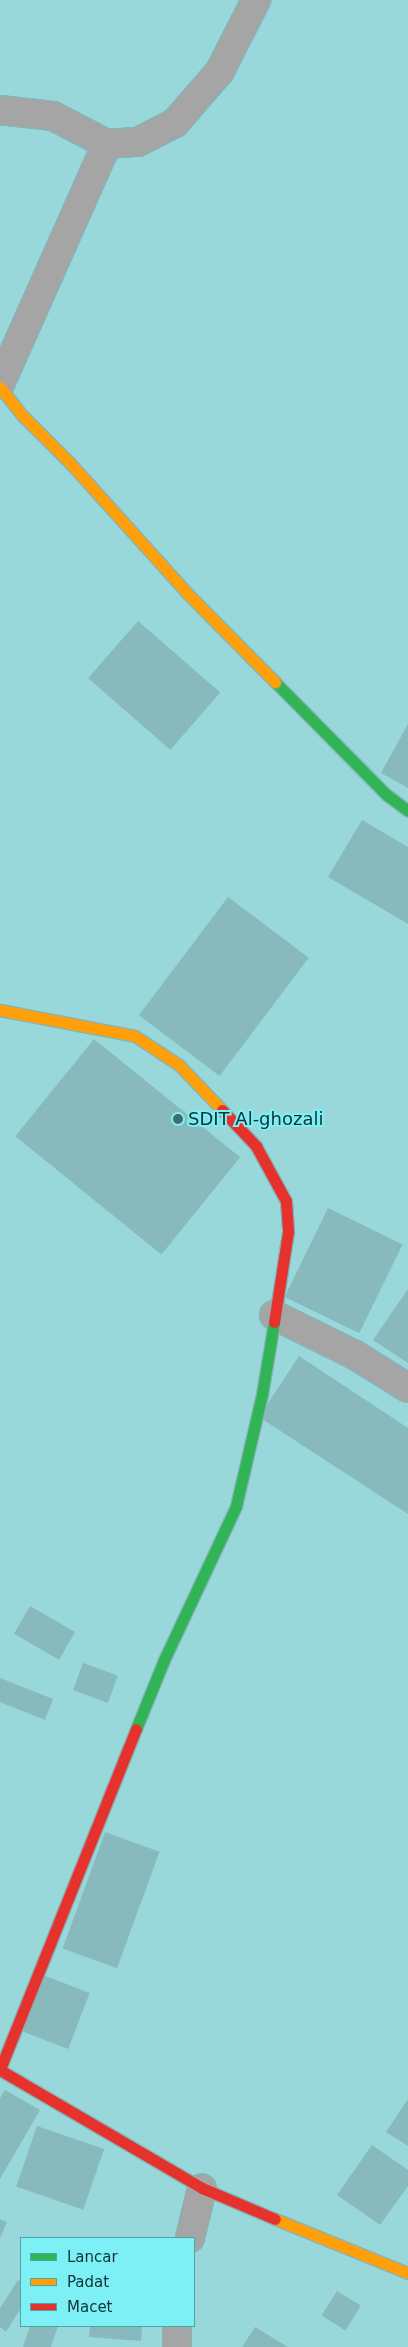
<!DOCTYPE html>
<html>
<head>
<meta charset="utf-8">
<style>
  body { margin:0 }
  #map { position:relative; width:408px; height:2347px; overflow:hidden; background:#98d7da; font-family:"DejaVu Sans",sans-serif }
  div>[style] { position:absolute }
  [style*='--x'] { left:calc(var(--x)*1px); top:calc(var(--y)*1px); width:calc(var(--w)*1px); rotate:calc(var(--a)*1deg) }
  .building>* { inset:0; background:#88babd; transform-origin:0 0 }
  .roads { filter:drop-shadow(1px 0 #85b5b7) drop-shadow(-1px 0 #85b5b7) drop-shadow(0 1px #85b5b7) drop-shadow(0 -1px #85b5b7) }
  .street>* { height:28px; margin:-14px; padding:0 14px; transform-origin:14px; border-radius:14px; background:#a6a5a5 }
  .fast>* { height:11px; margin:-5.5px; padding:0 5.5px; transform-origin:5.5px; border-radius:5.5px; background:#30b455 }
  .slow>* { height:11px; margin:-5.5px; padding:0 5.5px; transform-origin:5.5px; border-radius:5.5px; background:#ff9f0a }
  .jam>* { height:11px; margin:-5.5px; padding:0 5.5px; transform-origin:5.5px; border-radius:5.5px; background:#e5322d }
  .dots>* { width:14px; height:14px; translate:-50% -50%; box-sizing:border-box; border:2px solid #7df0f5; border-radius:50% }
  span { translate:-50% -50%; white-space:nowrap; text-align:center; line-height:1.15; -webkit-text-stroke:4px #7df0f5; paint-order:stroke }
  .poi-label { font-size:18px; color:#0d3335 }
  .left { translate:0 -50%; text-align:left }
  .legend { position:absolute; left:20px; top:2237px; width:175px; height:90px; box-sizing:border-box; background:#7df0f5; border:1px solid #50a4a8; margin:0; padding:6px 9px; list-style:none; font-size:15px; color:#0d3335 }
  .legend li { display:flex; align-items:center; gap:10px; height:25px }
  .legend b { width:25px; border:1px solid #50a4a8 }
</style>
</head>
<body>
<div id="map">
  <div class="building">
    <div style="left:138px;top:621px;width:109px;height:76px;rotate:41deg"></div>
    <div style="clip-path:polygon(408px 724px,408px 788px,381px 773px)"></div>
    <div style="clip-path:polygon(362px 820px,408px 847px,408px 924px,328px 877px)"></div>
    <div style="left:228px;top:897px;width:101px;height:148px;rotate:37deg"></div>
    <div style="left:94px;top:1039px;width:188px;height:125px;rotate:39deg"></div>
    <div style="left:328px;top:1208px;width:83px;height:99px;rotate:26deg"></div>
    <div style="clip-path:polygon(408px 1289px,408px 1363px,373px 1340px)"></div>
    <div style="clip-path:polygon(299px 1356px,408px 1428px,408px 1514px,259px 1417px)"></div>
    <div style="left:30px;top:1606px;width:52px;height:32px;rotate:30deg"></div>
    <div style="left:83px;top:1663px;width:37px;height:29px;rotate:20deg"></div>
    <div style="clip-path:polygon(0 1678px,53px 1699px,45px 1720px,0 1702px)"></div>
    <div style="left:105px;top:1832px;width:58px;height:124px;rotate:20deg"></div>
    <div style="left:43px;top:1975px;width:50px;height:60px;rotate:21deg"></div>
    <div style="clip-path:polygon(5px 2090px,40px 2110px,0 2179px,0 2098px)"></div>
    <div style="clip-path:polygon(408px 2099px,408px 2146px,386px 2132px)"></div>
    <div style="left:37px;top:2126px;width:71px;height:64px;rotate:19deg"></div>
    <div style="clip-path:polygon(372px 2145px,408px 2170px,408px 2186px,380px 2225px,337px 2195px)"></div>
    <div style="clip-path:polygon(0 2219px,7px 2222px,0 2238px)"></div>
    <div style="clip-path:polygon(18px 2280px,21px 2282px,21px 2308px,6px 2332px,0 2327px,0 2308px)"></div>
    <div style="left:337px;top:2291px;width:28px;height:29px;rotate:32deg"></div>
    <div style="clip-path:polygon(30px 2326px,58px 2326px,51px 2347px,23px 2347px)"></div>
    <div style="clip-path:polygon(90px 2326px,142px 2326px,141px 2341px,89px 2337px)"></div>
    <div style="clip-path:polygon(255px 2327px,288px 2347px,242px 2347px)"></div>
  </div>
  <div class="roads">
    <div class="street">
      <div style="--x:0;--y:110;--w:53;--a:6.5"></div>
      <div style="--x:53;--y:116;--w:61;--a:27.4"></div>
      <div style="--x:107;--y:144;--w:31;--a:-4"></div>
      <div style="--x:138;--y:142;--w:42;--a:-27.2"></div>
      <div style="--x:175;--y:123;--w:69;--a:-49.1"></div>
      <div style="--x:220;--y:71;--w:80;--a:-63.1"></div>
      <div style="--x:0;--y:384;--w:263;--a:-66"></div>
      <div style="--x:274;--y:1315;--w:90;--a:26.3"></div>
      <div style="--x:355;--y:1355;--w:62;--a:31.9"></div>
      <div style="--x:190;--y:2238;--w:51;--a:-76.5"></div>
      <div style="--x:177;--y:2347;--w:21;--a:-90"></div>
    </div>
    <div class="fast">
      <div style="--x:275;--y:682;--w:159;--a:45.3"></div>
      <div style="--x:387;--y:795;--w:26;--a:37"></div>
      <div style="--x:136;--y:1729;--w:74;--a:-67.9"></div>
      <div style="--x:164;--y:1660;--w:170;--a:-64.9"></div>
      <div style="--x:236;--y:1506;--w:115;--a:-76.9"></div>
      <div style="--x:262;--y:1394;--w:73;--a:-80.5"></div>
    </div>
    <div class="slow">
      <div style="--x:0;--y:387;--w:37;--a:52"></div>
      <div style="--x:23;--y:416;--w:66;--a:45"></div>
      <div style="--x:70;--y:463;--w:173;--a:48"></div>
      <div style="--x:186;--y:592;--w:127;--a:45.3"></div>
      <div style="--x:0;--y:1010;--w:137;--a:10.9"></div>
      <div style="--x:135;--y:1036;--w:53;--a:33.4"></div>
      <div style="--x:179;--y:1065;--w:62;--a:46.3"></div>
      <div style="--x:275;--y:2219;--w:144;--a:22.1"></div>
    </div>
    <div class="jam">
      <div style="--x:222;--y:1110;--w:50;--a:46.6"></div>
      <div style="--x:256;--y:1146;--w:63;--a:61.4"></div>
      <div style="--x:286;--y:1201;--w:31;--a:86"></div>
      <div style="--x:288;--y:1232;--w:91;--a:98.8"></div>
      <div style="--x:0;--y:2069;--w:366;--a:-68.2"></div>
      <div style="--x:0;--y:2070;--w:234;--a:30.3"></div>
      <div style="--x:202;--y:2188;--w:79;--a:23"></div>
    </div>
  </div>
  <div class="dots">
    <div style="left:178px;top:1119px;background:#3e6c6f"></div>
  </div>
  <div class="poi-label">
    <span class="left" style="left:188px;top:1119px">SDIT Al-ghozali</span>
  </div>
  <ul class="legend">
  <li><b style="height:6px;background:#30b455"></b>Lancar</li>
  <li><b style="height:6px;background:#ff9f0a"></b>Padat</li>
  <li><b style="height:6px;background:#e5322d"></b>Macet</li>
  </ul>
</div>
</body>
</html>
